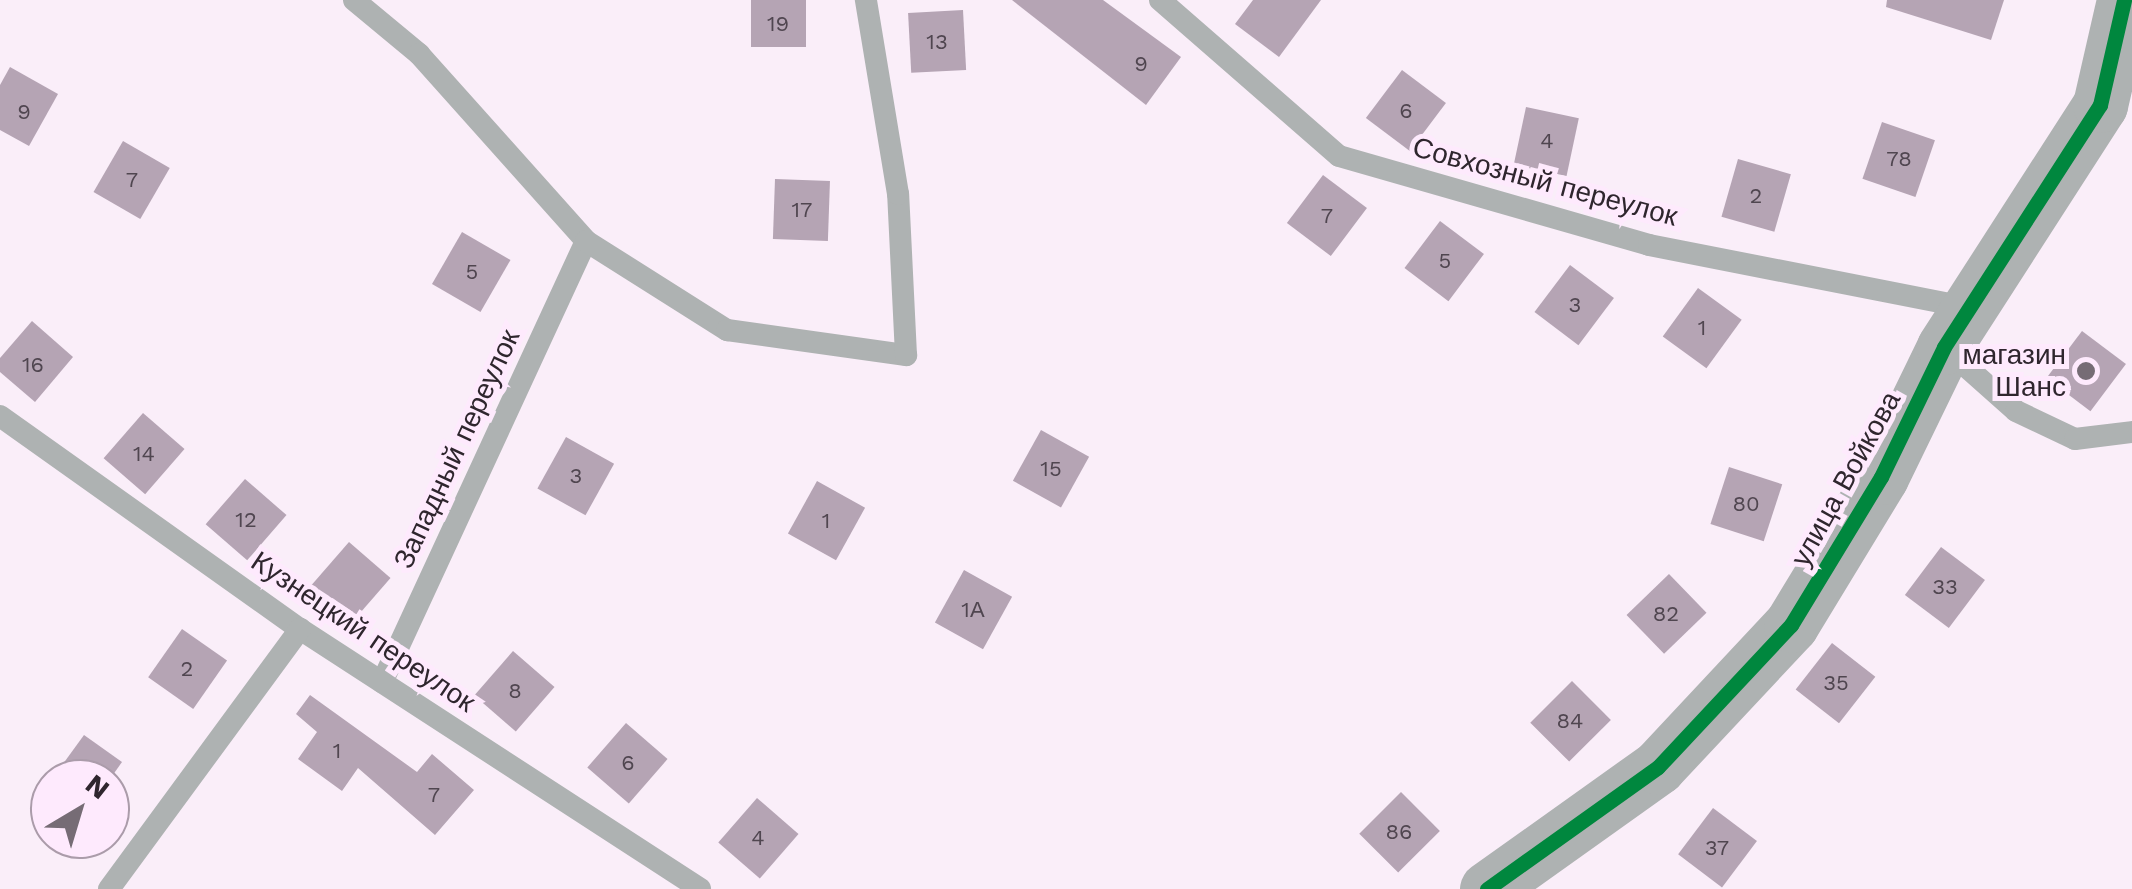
<!DOCTYPE html>
<html>
<head>
<meta charset="utf-8">
<style>
  body { margin:0 }
  #map { position:relative; width:2132px; height:889px; overflow:hidden; background:#faeef9; font-family:"Work Sans",sans-serif }
  div>[style] { position:absolute }
  [style*='--x'] { left:calc(var(--x)*1px); top:calc(var(--y)*1px); width:calc(var(--w)*1px); rotate:calc(var(--a)*1deg) }
  .building>* { inset:0; background:#b5a4b4; transform-origin:0 0 }
  .service>* { height:22px; margin:-11px; padding:0 11px; transform-origin:11px; border-radius:11px; background:#aeb2b2 }
  .tertiary>* { height:55px; margin:-27.5px; padding:0 27.5px; transform-origin:27.5px; border-radius:27.5px; background:#aeb2b2 }
  .cycleway>* { height:15px; margin:-7.5px; padding:0 7.5px; transform-origin:7.5px; border-radius:7.5px; background:#00873e }
  .dots>* { width:28px; height:28px; translate:-50% -50%; box-sizing:border-box; border:5px solid #feeafd; border-radius:50% }
  span { translate:-50% -50%; white-space:nowrap; text-align:center; line-height:1.15; -webkit-text-stroke:10px #feeafd; paint-order:stroke }
  .number-label { font-size:22px; color:#504650 }
  .number-label span { -webkit-text-stroke-width:0 }
  .street-label { font-size:28px; color:#2f262e }
  .poi-label { font-size:28px; color:#2f262e }
  .right { translate:-100% -50%; text-align:right }
  .north { position:absolute; left:30px; top:759px; width:100px; height:100px; box-sizing:border-box; background:#feeafd; border:2px solid #ab9caa; border-radius:50%; rotate:38deg; font-size:28px; font-weight:700; line-height:40px; text-align:center; color:#2f262e }
  .north::after { content:''; display:block; margin:auto; width:35px; height:45px; background:#766c75; clip-path:polygon(50% 0,100% 100%,50% 72%,0 100%) }
</style>
</head>
<body>
<div id="map">
  <div class="building">
    <div style="left:751px;top:0;width:55px;height:47px"></div>
    <div style="clip-path:polygon(1012px 0,1103px 0,1181px 57px,1146px 105px)"></div>
    <div style="clip-path:polygon(1253px 0,1321px 0,1279px 57px,1235px 24px)"></div>
    <div style="clip-path:polygon(1887px 0,2004px 0,1991px 40px,1886px 7px)"></div>
    <div style="left:963px;top:10px;width:60px;height:55px;rotate:87deg"></div>
    <div style="clip-path:polygon(10px 67px,58px 94px,29px 146px,0 130px,0 85px)"></div>
    <div style="left:1402px;top:70px;width:55px;height:60px;rotate:37deg"></div>
    <div style="left:1526px;top:107px;width:54px;height:59px;rotate:12deg"></div>
    <div style="left:1882px;top:122px;width:56px;height:60px;rotate:19deg"></div>
    <div style="left:123px;top:141px;width:54px;height:59px;rotate:30deg"></div>
    <div style="left:1738px;top:159px;width:55px;height:60px;rotate:16deg"></div>
    <div style="left:1323px;top:175px;width:55px;height:60px;rotate:37deg"></div>
    <div style="left:775px;top:179px;width:55px;height:60px;rotate:2deg"></div>
    <div style="left:1440px;top:221px;width:55px;height:59px;rotate:37deg"></div>
    <div style="left:462px;top:232px;width:56px;height:60px;rotate:30deg"></div>
    <div style="left:1570px;top:265px;width:55px;height:59px;rotate:37deg"></div>
    <div style="left:1698px;top:288px;width:54px;height:60px;rotate:36deg"></div>
    <div style="clip-path:polygon(32px 321px,73px 357px,35px 402px,0 372px,0 358px)"></div>
    <div style="left:2082px;top:331px;width:55px;height:59px;rotate:37deg"></div>
    <div style="left:143px;top:413px;width:55px;height:60px;rotate:41deg"></div>
    <div style="left:1041px;top:430px;width:55px;height:58px;rotate:29deg"></div>
    <div style="left:566px;top:437px;width:55px;height:59px;rotate:29deg"></div>
    <div style="left:1729px;top:467px;width:56px;height:60px;rotate:18deg"></div>
    <div style="left:245px;top:479px;width:55px;height:60px;rotate:41deg"></div>
    <div style="left:817px;top:481px;width:55px;height:60px;rotate:29deg"></div>
    <div style="left:349px;top:542px;width:55px;height:60px;rotate:41deg"></div>
    <div style="left:1941px;top:547px;width:55px;height:60px;rotate:37deg"></div>
    <div style="left:964px;top:570px;width:55px;height:60px;rotate:29deg"></div>
    <div style="left:1669px;top:574px;width:54px;height:59px;rotate:46deg"></div>
    <div style="left:182px;top:629px;width:55px;height:59px;rotate:35deg"></div>
    <div style="left:1832px;top:643px;width:55px;height:59px;rotate:38deg"></div>
    <div style="left:513px;top:651px;width:55px;height:59px;rotate:41deg"></div>
    <div style="left:1572px;top:681px;width:55px;height:59px;rotate:45deg"></div>
    <div style="clip-path:polygon(310px 695px,417px 772px,432px 754px,474px 790px,435px 835px,358px 768px,342px 791px,298px 759px,317px 732px,296px 714px)"></div>
    <div style="left:626px;top:723px;width:55px;height:59px;rotate:41deg"></div>
    <div style="clip-path:polygon(84px 735px,122px 762px,110px 779px,52px 779px)"></div>
    <div style="left:1401px;top:792px;width:55px;height:59px;rotate:45deg"></div>
    <div style="left:757px;top:798px;width:55px;height:59px;rotate:41deg"></div>
    <div style="left:1713px;top:808px;width:55px;height:58px;rotate:37deg"></div>
  </div>
  <div class="service">
    <div style="--x:354;--y:0;--w:85;--a:39.7"></div>
    <div style="--x:419;--y:54;--w:251;--a:48.2"></div>
    <div style="--x:586;--y:241;--w:486;--a:114.8"></div>
    <div style="--x:1160;--y:0;--w:237;--a:41.1"></div>
    <div style="--x:1339;--y:156;--w:323;--a:16"></div>
    <div style="--x:1649;--y:245;--w:326;--a:11.1"></div>
    <div style="--x:586;--y:241;--w:167;--a:32.3"></div>
    <div style="--x:727;--y:330;--w:181;--a:8"></div>
    <div style="--x:906;--y:355;--w:161;--a:-92.8"></div>
    <div style="--x:898;--y:194;--w:197;--a:-99.4"></div>
    <div style="--x:1944;--y:347;--w:96;--a:41.6"></div>
    <div style="--x:2016;--y:411;--w:65;--a:25.4"></div>
    <div style="--x:2075;--y:439;--w:57;--a:-7"></div>
    <div style="--x:0;--y:416;--w:368;--a:35.4"></div>
    <div style="--x:300;--y:629;--w:477;--a:33"></div>
    <div style="--x:109;--y:889;--w:323;--a:-53.7"></div>
  </div>
  <div class="tertiary">
    <div style="--x:1487;--y:889;--w:210;--a:-35.5"></div>
    <div style="--x:1658;--y:767;--w:195;--a:-46.9"></div>
    <div style="--x:1791;--y:625;--w:173;--a:-58.7"></div>
    <div style="--x:1881;--y:477;--w:144;--a:-64.1"></div>
    <div style="--x:1944;--y:347;--w:288;--a:-57.2"></div>
    <div style="--x:2100;--y:105;--w:108;--a:-77.1"></div>
  </div>
  <div class="cycleway">
    <div style="--x:1487;--y:889;--w:210;--a:-35.5"></div>
    <div style="--x:1658;--y:767;--w:195;--a:-46.9"></div>
    <div style="--x:1791;--y:625;--w:173;--a:-58.7"></div>
    <div style="--x:1881;--y:477;--w:144;--a:-64.1"></div>
    <div style="--x:1944;--y:347;--w:288;--a:-57.2"></div>
    <div style="--x:2100;--y:105;--w:108;--a:-77.1"></div>
  </div>
  <div class="dots">
    <div style="left:2086px;top:371px;background:#766c75"></div>
  </div>
  <div class="number-label">
    <span style="left:778px;top:24px">19</span>
    <span style="left:937px;top:42px">13</span>
    <span style="left:1141px;top:64px">9</span>
    <span style="left:1406px;top:111px">6</span>
    <span style="left:24px;top:112px">9</span>
    <span style="left:1547px;top:141px">4</span>
    <span style="left:1899px;top:159px">78</span>
    <span style="left:132px;top:180px">7</span>
    <span style="left:1756px;top:196px">2</span>
    <span style="left:802px;top:210px">17</span>
    <span style="left:1327px;top:216px">7</span>
    <span style="left:1445px;top:261px">5</span>
    <span style="left:472px;top:272px">5</span>
    <span style="left:1575px;top:305px">3</span>
    <span style="left:1702px;top:328px">1</span>
    <span style="left:33px;top:365px">16</span>
    <span style="left:144px;top:454px">14</span>
    <span style="left:1051px;top:469px">15</span>
    <span style="left:576px;top:476px">3</span>
    <span style="left:1746px;top:504px">80</span>
    <span style="left:246px;top:520px">12</span>
    <span style="left:826px;top:521px">1</span>
    <span style="left:1945px;top:587px">33</span>
    <span style="left:973px;top:610px">1А</span>
    <span style="left:1666px;top:614px">82</span>
    <span style="left:187px;top:669px">2</span>
    <span style="left:1836px;top:683px">35</span>
    <span style="left:515px;top:691px">8</span>
    <span style="left:1570px;top:721px">84</span>
    <span style="left:337px;top:751px">1</span>
    <span style="left:628px;top:763px">6</span>
    <span style="left:434px;top:795px">7</span>
    <span style="left:1399px;top:832px">86</span>
    <span style="left:758px;top:838px">4</span>
    <span style="left:1717px;top:848px">37</span>
  </div>
  <div class="street-label">
    <span style="left:1545px;top:182px;rotate:15deg">Совхозный переулок</span>
    <span style="left:457px;top:449px;rotate:-65deg">Западный переулок</span>
    <span style="left:1846px;top:479px;rotate:-61deg">улица Войкова</span>
    <span style="left:363px;top:632px;rotate:34deg">Кузнецкий переулок</span>
  </div>
  <div class="poi-label">
    <span class="right" style="left:2066px;top:371px">магазин<br>Шанс</span>
  </div>
  <div class="north">N</div>
</div>
</body>
</html>
